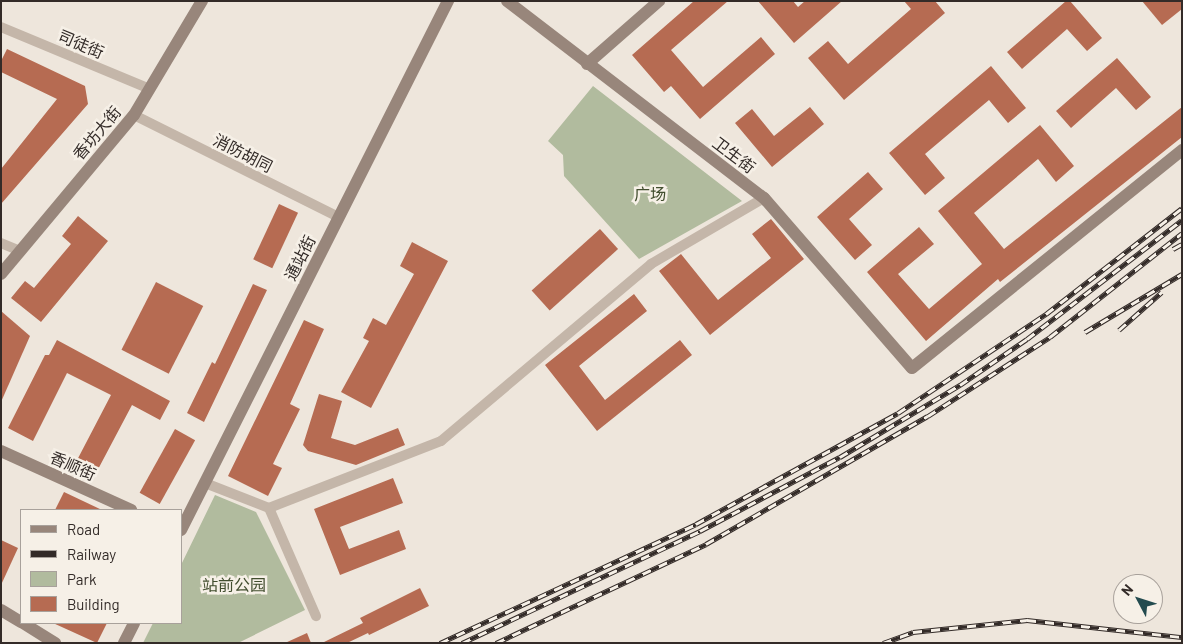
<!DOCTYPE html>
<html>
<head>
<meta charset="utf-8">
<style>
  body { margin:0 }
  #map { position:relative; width:1183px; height:644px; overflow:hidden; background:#eee6dc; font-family:Barlow,"Noto Sans SC",sans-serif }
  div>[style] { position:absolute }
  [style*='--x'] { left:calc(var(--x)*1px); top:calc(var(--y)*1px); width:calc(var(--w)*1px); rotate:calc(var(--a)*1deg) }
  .green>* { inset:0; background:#b1bb9e }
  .building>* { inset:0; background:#b66b52; transform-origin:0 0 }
  .street>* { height:10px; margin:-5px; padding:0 5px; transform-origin:5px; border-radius:5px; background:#c4b6a9 }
  .secondary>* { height:12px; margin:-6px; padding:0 6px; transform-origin:6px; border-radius:6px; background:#98867b }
  .rail>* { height:5px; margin-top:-2.5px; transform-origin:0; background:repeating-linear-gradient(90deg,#f6f0e7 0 9px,#332b28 0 18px); box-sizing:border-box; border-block:1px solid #332b28 }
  span { translate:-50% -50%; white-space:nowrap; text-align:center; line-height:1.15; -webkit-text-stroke:5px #f6f0e7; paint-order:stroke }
  .street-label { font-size:16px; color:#332b28 }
  .park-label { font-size:16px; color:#424e2f }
  .frame { position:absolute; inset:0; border:2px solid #332b28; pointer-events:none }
  .legend { position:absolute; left:20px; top:509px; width:162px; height:115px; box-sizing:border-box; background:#f6f0e7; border:1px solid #a8a19b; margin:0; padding:6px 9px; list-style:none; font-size:15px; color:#332b28 }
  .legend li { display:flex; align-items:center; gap:10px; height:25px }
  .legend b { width:25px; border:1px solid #a8a19b }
  .north { position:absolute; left:1113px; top:574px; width:50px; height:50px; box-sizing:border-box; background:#f6f0e7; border:1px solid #a8a19b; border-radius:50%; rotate:310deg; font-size:14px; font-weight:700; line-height:20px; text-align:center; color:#332b28 }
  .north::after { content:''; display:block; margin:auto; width:18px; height:22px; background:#234b4f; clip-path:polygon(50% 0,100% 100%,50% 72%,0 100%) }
</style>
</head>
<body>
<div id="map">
  <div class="green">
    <div style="clip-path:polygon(593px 86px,742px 201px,639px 259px,564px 176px,563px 155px,548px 141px)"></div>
    <div style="clip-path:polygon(215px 495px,256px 512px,305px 610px,238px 643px,143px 643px,153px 623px,181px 623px,181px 565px)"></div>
  </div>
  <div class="building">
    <div style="clip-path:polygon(694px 1px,728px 1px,671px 50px,703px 87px,761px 37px,775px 54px,700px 119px,671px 86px,664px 92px,632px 55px)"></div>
    <div style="clip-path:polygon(758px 1px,793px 1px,798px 7px,805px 1px,842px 1px,794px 43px)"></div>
    <div style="clip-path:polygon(904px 1px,935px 1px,945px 13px,844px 100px,808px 58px,828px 41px,848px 64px,911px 9px)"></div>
    <div style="clip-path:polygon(1066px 1px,1070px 1px,1102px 38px,1087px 51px,1067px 29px,1022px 69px,1007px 52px)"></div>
    <div style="clip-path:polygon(1142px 1px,1182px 1px,1182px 9px,1162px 25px)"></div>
    <div style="clip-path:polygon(7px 49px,85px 86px,88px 104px,1px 204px,1px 169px,57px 99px,1px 72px,1px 61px)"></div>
    <div style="clip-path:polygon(1117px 58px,1151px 97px,1136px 110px,1116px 88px,1071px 128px,1056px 111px)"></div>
    <div style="clip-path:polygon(991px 66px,1026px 108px,1008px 123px,989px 100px,925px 154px,945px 178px,925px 195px,889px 153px)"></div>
    <div style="clip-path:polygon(810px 107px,824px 124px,772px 167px,735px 123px,752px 109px,774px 136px)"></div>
    <div style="clip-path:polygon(1182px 107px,1182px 137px,1000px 282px,998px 279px,926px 341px,867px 272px,919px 227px,934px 244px,898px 274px,929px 309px,982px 264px,938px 211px,1040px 125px,1074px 166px,1056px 182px,1038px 159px,974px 213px,1004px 249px)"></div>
    <div style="clip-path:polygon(868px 172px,883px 189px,849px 219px,872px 245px,855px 260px,817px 217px)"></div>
    <div style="left:279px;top:204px;width:21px;height:61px;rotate:25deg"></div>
    <div style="clip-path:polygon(78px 216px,108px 241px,41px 322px,11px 298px,25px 281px,34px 288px,71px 244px,62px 236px)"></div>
    <div style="clip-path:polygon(771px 219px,804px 259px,710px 335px,659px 271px,681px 254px,718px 300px,771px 258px,752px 234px)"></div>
    <div style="left:600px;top:229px;width:27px;height:92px;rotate:48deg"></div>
    <div style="clip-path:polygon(412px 242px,448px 261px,371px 408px,341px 392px,369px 341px,363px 338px,373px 318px,386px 325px,414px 274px,400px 266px)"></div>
    <div style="left:156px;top:282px;width:53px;height:76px;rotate:27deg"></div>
    <div style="clip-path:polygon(253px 284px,267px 290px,204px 422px,187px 413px,212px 362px,215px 364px)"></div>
    <div style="clip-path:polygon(634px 294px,647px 311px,579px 366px,605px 400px,680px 340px,692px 355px,597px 431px,545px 365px)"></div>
    <div style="clip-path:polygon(1px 311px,30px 336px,1px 402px)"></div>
    <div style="clip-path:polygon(304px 320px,324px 329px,290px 404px,300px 409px,273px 464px,282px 468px,268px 496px,228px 476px)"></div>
    <div style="clip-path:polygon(57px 340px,170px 401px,160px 420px,132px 405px,95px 475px,75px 464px,111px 395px,67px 373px,33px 441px,8px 428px,45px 355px,49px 355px)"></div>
    <div style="clip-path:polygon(319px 394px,342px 401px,331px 438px,355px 445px,398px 428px,405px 445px,356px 465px,308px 451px,303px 445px)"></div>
    <div style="left:175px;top:429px;width:23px;height:73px;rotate:29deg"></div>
    <div style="clip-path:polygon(393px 478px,403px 503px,340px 527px,349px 549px,399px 530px,406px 549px,340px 575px,314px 509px)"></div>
    <div style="clip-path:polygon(64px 492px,102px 510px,55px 510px)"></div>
    <div style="clip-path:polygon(1px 540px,18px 548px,1px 585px)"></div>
    <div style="clip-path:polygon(420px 588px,429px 606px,369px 635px,368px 633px,347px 643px,322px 643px,363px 623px,360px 618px)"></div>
    <div style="clip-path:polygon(53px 623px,107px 623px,97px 643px)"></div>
    <div style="clip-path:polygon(307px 633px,311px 643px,285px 643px)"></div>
  </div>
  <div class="street">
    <div style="--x:1;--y:27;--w:161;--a:22.6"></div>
    <div style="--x:134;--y:115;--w:229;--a:26.5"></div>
    <div style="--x:1;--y:243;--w:21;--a:23"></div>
    <div style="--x:205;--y:483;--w:69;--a:21.3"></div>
    <div style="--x:269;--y:508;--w:185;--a:-21.3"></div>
    <div style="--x:441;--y:441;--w:275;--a:-40.1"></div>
    <div style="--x:651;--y:264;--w:131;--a:-30.3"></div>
    <div style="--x:269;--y:508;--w:118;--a:66.5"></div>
  </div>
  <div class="secondary">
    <div style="--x:507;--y:1;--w:324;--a:37.5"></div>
    <div style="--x:764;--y:198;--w:225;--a:49"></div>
    <div style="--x:912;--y:368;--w:347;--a:-38.9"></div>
    <div style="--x:587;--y:64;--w:96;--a:-41.2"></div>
    <div style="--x:1;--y:274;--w:207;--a:-50.1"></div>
    <div style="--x:134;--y:115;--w:133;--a:-59.2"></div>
    <div style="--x:1;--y:451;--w:143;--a:24.4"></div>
    <div style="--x:181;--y:530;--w:593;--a:-63.22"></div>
    <div style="--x:1;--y:610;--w:23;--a:31"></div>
    <div style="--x:23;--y:623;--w:38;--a:32"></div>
    <div style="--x:124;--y:643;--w:22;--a:-63"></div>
  </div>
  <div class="rail">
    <div style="--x:1173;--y:249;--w:10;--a:-29"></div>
    <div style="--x:1119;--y:330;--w:57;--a:-41.5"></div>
    <div style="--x:1085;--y:332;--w:113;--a:-30.9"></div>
    <div style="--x:440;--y:643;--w:282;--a:-24.9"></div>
    <div style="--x:696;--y:524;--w:230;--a:-28.8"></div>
    <div style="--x:898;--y:413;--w:178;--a:-33.8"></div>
    <div style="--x:1046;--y:314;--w:172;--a:-37.9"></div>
    <div style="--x:462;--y:643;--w:263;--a:-25.2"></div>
    <div style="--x:700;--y:531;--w:158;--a:-27.9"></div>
    <div style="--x:840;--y:457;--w:140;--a:-31"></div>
    <div style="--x:960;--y:385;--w:81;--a:-34.5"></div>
    <div style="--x:1027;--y:339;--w:195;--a:-37.5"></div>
    <div style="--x:496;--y:643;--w:232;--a:-25.2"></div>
    <div style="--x:706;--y:544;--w:256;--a:-30"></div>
    <div style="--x:928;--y:416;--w:145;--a:-32.9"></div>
    <div style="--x:1050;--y:337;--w:168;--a:-38.2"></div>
    <div style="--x:883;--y:643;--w:32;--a:-20"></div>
    <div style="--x:913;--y:632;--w:115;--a:-6"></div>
    <div style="--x:1027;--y:620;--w:156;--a:6.3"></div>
  </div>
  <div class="street-label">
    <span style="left:81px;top:44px;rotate:23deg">司徒街</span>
    <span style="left:97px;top:133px;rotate:-50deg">香坊大街</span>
    <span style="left:243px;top:153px;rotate:27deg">消防胡同</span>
    <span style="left:734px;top:155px;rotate:37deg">卫生街</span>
    <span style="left:300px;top:258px;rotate:-63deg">通站街</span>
    <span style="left:73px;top:466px;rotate:24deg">香顺街</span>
  </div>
  <div class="park-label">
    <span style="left:650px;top:194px">广场</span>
    <span style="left:234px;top:585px">站前公园</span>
  </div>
  <div class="frame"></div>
  <ul class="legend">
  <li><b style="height:6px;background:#98867b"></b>Road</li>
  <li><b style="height:6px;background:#332b28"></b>Railway</li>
  <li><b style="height:14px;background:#b1bb9e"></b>Park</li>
  <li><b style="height:14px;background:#b66b52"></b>Building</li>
  </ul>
  <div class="north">N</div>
</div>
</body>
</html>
